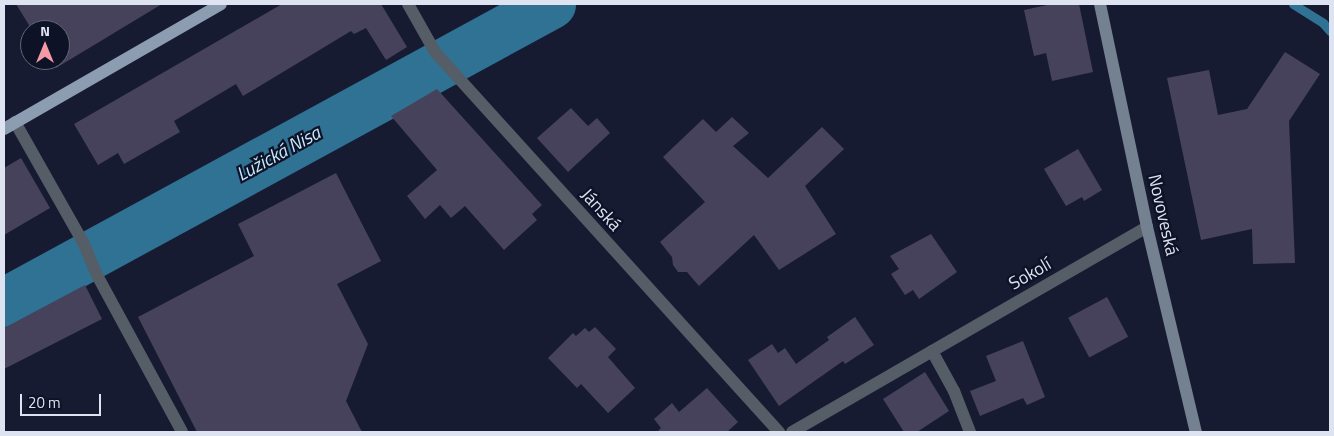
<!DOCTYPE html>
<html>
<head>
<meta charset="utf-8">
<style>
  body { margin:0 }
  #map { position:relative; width:1334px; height:436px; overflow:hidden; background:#171b31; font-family:"Titillium Web",sans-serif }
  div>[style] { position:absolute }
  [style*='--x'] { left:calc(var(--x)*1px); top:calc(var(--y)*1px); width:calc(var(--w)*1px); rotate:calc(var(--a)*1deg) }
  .stream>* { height:9px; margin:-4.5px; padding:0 4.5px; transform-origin:4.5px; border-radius:4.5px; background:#2f7294 }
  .river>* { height:49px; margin:-24.5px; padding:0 24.5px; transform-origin:24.5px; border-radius:24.5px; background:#2f7294 }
  .building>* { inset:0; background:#47425b; transform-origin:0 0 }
  .street>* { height:12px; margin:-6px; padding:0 6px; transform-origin:6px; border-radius:6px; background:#555d67 }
  .secondary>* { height:12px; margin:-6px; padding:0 6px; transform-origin:6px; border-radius:6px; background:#748191 }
  .primary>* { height:12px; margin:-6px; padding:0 6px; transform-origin:6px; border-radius:6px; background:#8c9db2 }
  span { translate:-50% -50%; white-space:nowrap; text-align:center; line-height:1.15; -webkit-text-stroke:4.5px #0e1227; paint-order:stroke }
  .street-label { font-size:18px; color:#dee3f2 }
  .water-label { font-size:19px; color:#c6e9fe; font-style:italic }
  .frame { position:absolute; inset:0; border:5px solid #dee3f2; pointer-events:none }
  .north { position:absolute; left:20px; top:20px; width:50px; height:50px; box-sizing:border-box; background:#0e1227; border:1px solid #616678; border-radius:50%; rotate:0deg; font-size:14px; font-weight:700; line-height:20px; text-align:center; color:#dee3f2 }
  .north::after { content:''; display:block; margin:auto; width:18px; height:22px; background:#f49aa6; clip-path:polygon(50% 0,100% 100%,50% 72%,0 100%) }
  .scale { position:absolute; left:20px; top:394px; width:81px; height:22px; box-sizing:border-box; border:2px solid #dee3f2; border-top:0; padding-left:6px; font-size:15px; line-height:18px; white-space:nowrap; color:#dee3f2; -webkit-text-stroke:4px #0e1227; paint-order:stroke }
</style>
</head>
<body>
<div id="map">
  <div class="stream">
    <div style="--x:1293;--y:4;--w:36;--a:32"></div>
    <div style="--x:1323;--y:23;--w:11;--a:49"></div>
  </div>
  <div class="river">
    <div style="--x:4;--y:302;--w:623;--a:-28.58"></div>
  </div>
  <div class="building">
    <div style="clip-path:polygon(16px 4px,162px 4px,56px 68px,51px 60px,60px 60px,60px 30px,32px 30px)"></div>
    <div style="clip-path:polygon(282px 4px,381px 4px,407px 47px,386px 60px,366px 28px,354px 34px,351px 31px,243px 96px,236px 84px,174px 121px,180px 132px,124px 164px,118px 153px,98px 165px,74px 124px)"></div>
    <div style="clip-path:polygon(1052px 4px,1079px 4px,1093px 72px,1052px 81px,1046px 53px,1034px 56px,1024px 10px)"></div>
    <div style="clip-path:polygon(1285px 52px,1320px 74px,1289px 121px,1295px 263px,1253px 264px,1252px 229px,1201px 240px,1167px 78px,1209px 70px,1218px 115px,1247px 109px)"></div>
    <div style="clip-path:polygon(437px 89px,542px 205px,532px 214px,537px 220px,504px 250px,465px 206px,451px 218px,440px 205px,425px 219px,407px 196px,437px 170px,391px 116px)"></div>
    <div style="clip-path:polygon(571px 108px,588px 126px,597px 118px,610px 133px,568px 172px,537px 138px)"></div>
    <div style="clip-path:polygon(732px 117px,749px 133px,733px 146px,768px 178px,822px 127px,844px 149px,805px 186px,836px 234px,779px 270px,754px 235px,699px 286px,687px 272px,678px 272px,673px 265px,672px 257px,660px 242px,705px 202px,663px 157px,703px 119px,716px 132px)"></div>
    <div style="clip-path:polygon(1078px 149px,1102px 190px,1084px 201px,1082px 197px,1066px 206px,1044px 169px)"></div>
    <div style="clip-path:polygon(21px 158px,50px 208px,4px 235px,4px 168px)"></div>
    <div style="clip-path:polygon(336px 173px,381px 261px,337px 284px,368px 344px,346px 401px,362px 432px,197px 432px,138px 317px,254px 256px,238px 224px)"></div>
    <div style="clip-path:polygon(931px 234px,957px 272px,919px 299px,913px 290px,905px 295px,891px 274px,899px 269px,890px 256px)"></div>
    <div style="clip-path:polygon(85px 285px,102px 319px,4px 369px,4px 328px)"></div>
    <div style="left:1107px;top:297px;width:45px;height:44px;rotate:62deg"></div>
    <div style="clip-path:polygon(855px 317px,874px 345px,845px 364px,843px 361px,779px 406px,748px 360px,772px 344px,778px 353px,785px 348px,796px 364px,829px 340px,827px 337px)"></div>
    <div style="clip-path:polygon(595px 327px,616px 349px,608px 357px,635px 388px,608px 413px,581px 384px,577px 388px,548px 358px,573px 333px,576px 336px,585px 328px,589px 332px)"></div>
    <div style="clip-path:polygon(1023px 341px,1045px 397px,1027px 405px,1023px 398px,980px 416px,970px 391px,996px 381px,986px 356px)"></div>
    <div style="clip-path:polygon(925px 372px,949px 411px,917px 432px,904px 432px,883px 399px)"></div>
    <div style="clip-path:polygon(707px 388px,738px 422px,727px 432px,657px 432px,661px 428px,654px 419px,672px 403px,679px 412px)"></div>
  </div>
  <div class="street">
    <div style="--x:408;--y:4;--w:55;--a:60.6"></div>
    <div style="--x:435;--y:52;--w:513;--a:47.85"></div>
    <div style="--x:15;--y:122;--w:138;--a:60.5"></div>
    <div style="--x:83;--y:242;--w:38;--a:67"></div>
    <div style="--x:98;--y:277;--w:176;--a:61.5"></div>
    <div style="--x:932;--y:351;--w:46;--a:61.2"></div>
    <div style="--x:954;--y:391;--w:44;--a:68.7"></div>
    <div style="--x:792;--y:432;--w:410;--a:-30"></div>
  </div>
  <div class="secondary">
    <div style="--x:1100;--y:4;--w:228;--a:78.1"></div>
    <div style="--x:1147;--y:227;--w:211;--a:76.6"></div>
  </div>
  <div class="primary">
    <div style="--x:4;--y:129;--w:250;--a:-29.9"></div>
  </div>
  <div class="street-label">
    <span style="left:601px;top:210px;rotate:48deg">Jánská</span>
    <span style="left:1163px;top:215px;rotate:77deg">Novoveská</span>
    <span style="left:1030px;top:274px;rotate:-30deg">Sokolí</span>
  </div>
  <div class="water-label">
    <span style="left:278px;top:153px;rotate:-29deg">Lužická Nisa</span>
  </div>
  <div class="frame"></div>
  <div class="north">N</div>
  <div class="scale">20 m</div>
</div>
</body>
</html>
